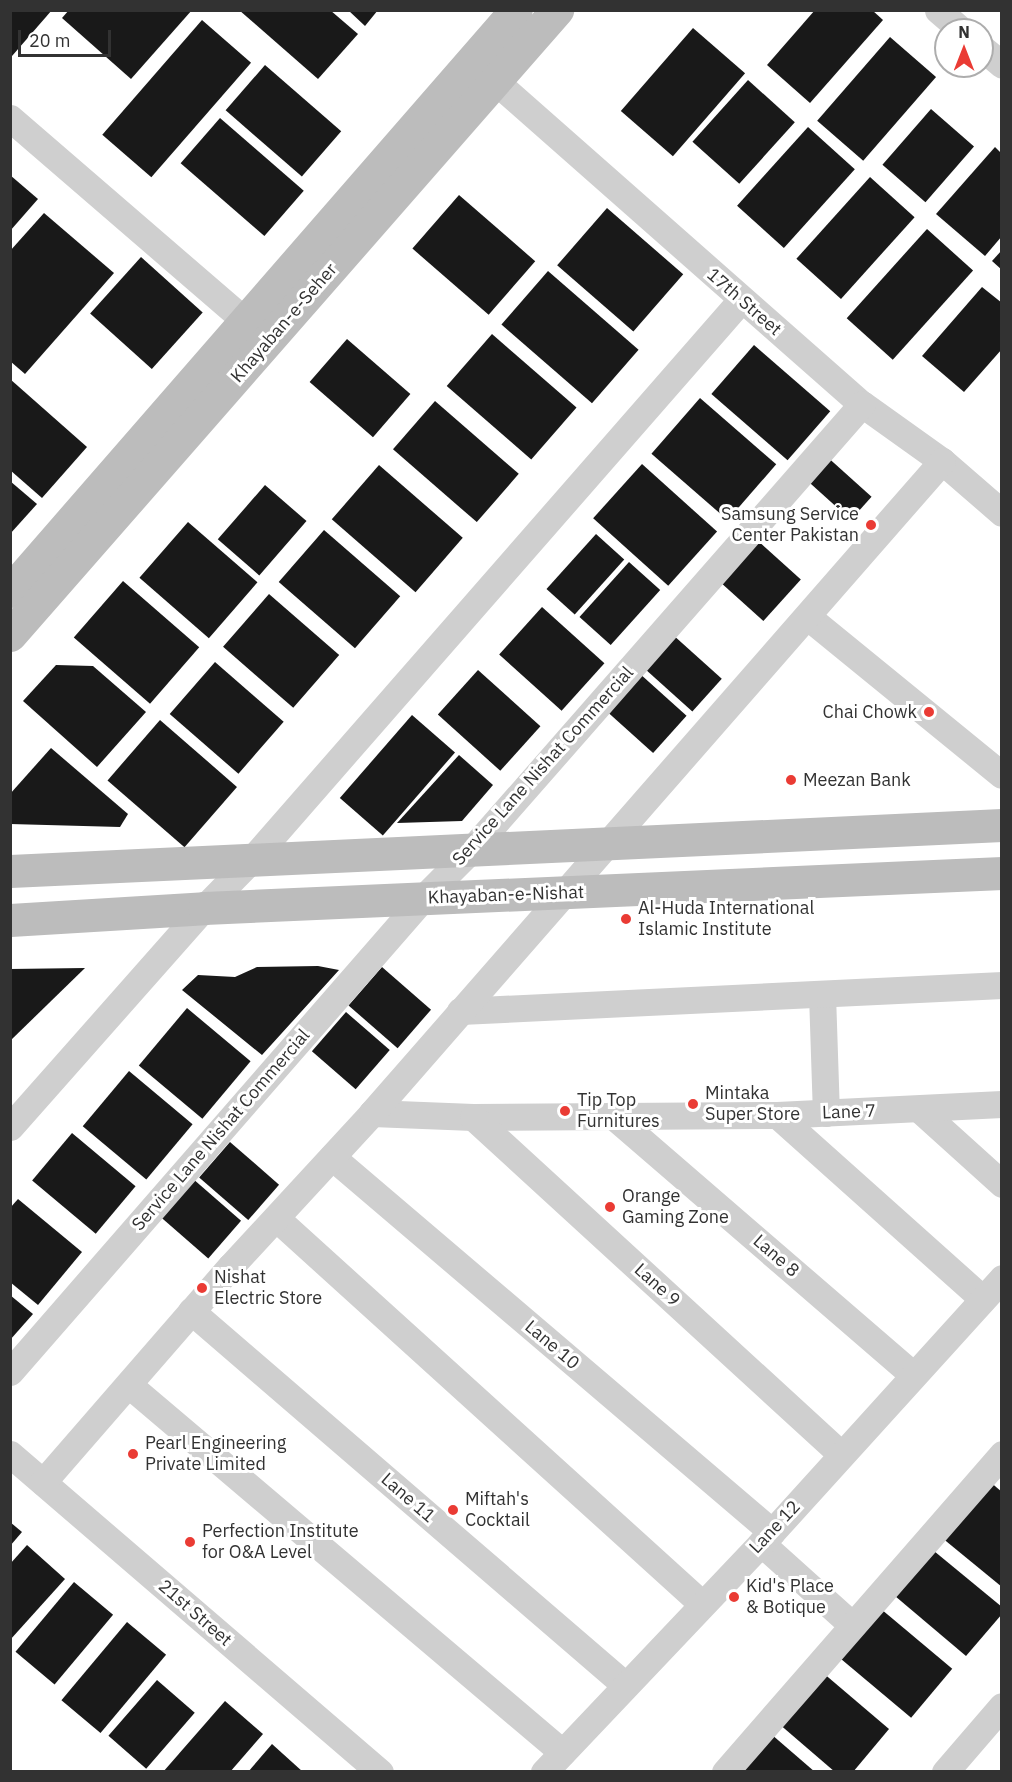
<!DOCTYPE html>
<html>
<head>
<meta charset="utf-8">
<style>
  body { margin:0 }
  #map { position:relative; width:1012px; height:1782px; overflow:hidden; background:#fff; font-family:"IBM Plex Sans",sans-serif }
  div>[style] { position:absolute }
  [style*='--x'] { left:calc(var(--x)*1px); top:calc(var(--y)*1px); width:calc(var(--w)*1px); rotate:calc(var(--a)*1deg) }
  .building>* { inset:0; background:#191919; transform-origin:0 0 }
  .street>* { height:27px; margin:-13.5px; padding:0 13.5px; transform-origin:13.5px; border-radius:13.5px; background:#cfcfcf }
  .secondary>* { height:33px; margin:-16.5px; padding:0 16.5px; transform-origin:16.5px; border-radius:16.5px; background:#bcbcbc }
  .dots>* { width:16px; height:16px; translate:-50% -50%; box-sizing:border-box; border:3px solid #fff; border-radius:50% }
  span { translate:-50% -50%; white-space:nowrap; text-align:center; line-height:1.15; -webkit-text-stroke:6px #fff; paint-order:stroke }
  .street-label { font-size:18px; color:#323232 }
  .poi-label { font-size:18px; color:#323232 }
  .right { translate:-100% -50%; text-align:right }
  .left { translate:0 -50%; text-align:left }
  .frame { position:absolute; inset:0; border:12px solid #323232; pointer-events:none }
  .north { position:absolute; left:934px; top:18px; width:60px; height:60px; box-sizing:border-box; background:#fff; border:2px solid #adadad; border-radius:50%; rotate:0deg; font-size:16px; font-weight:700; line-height:24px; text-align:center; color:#323232 }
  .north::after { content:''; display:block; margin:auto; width:21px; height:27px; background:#ea3b34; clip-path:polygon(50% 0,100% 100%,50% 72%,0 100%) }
  .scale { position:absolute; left:18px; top:30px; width:93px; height:27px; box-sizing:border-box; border:3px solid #323232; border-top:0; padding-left:8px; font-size:18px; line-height:21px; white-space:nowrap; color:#323232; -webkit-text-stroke:4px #fff; paint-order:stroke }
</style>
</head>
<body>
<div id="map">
  <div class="building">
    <div style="clip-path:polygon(10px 10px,52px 10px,12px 56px,10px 54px)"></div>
    <div style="clip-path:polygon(69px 10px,192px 10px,131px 79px,62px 18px)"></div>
    <div style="clip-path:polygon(239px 10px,330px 10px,358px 34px,318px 79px)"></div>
    <div style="clip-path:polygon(348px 10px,378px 10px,365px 26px)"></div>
    <div style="clip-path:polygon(815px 10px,872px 10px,883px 20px,810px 103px,767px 65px)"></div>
    <div style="left:202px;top:20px;width:65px;height:152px;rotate:41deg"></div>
    <div style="left:693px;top:28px;width:69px;height:110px;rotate:41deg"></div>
    <div style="left:890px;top:37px;width:61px;height:111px;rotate:41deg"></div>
    <div style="left:265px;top:65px;width:101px;height:60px;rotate:41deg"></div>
    <div style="left:748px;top:80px;width:63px;height:83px;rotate:42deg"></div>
    <div style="left:931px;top:109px;width:57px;height:74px;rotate:41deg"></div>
    <div style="left:220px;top:118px;width:111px;height:60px;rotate:41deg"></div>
    <div style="left:808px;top:127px;width:63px;height:106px;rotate:42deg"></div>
    <div style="clip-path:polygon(995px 147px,1002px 154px,1002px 236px,985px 256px,936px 214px)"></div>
    <div style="clip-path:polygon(10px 175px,38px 199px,10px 231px)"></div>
    <div style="left:870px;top:177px;width:60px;height:110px;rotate:42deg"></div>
    <div style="left:459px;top:195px;width:101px;height:71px;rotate:41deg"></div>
    <div style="left:607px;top:208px;width:101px;height:76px;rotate:41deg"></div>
    <div style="clip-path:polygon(44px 213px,114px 273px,25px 374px,10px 361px,10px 251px)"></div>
    <div style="left:927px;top:229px;width:62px;height:120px;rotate:42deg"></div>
    <div style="clip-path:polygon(1002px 250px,1002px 270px,992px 261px)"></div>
    <div style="left:141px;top:257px;width:83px;height:76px;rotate:42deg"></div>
    <div style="left:548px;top:271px;width:120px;height:71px;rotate:41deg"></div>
    <div style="clip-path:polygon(982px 287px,1002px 303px,1002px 349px,964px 392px,922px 356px)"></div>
    <div style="left:492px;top:334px;width:112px;height:69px;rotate:41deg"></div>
    <div style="left:347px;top:339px;width:84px;height:57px;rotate:41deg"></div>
    <div style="left:754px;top:345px;width:101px;height:65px;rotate:41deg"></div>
    <div style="clip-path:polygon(10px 379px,87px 447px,42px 498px,10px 470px)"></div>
    <div style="left:700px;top:398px;width:101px;height:74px;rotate:41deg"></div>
    <div style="left:435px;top:401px;width:111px;height:64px;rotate:41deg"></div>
    <div style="left:824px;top:454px;width:64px;height:31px;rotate:42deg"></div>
    <div style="left:642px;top:464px;width:101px;height:73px;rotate:42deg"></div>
    <div style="left:379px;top:465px;width:111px;height:72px;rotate:41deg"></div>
    <div style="clip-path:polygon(10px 481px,37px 504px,10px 534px)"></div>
    <div style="left:265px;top:485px;width:55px;height:72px;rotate:41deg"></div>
    <div style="left:188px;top:522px;width:92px;height:74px;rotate:41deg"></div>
    <div style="left:324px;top:530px;width:101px;height:69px;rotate:41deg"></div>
    <div style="left:596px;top:534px;width:38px;height:74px;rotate:42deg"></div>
    <div style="left:757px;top:540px;width:59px;height:56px;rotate:42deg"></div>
    <div style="left:629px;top:562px;width:42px;height:74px;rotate:42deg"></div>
    <div style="left:123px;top:581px;width:101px;height:75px;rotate:41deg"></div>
    <div style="left:269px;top:594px;width:93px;height:70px;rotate:41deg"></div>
    <div style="left:542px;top:607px;width:84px;height:64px;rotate:42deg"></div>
    <div style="left:672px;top:634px;width:67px;height:44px;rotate:42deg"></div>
    <div style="left:215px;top:662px;width:91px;height:69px;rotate:41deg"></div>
    <div style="clip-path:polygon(56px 665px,93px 666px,146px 712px,97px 767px,23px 701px)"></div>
    <div style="left:478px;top:670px;width:84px;height:60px;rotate:42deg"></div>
    <div style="left:639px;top:673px;width:64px;height:50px;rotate:42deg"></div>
    <div style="left:412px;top:715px;width:57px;height:110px;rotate:41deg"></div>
    <div style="left:160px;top:720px;width:102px;height:80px;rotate:41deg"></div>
    <div style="clip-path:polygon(51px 748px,128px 814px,120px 827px,10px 824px,10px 794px)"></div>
    <div style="clip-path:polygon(459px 755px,493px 785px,462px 821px,397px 823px)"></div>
    <div style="clip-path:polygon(318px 966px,339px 970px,262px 1055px,182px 990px,198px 975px,235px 977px,257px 967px)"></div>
    <div style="left:382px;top:967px;width:65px;height:51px;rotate:41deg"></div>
    <div style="clip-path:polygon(85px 968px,10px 1041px,10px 969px)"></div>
    <div style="left:187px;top:1008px;width:83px;height:75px;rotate:40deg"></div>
    <div style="left:346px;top:1012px;width:58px;height:52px;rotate:41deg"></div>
    <div style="left:129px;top:1071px;width:83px;height:72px;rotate:40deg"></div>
    <div style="left:72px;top:1133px;width:83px;height:62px;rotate:40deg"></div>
    <div style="left:230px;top:1142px;width:65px;height:47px;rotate:41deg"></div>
    <div style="left:192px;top:1178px;width:65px;height:50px;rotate:41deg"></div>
    <div style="clip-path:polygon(18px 1199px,82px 1252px,38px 1305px,10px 1282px,10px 1208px)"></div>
    <div style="clip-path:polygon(10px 1295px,33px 1314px,10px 1340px)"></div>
    <div style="clip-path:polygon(989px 1481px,1002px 1492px,1002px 1587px,941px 1537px)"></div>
    <div style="clip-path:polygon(10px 1522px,22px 1532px,10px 1546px)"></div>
    <div style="clip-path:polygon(27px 1545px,65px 1579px,10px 1640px,10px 1564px)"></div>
    <div style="clip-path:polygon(934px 1551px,1002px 1607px,1002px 1614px,966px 1656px,895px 1596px)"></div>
    <div style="left:74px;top:1582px;width:51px;height:91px;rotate:40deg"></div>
    <div style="left:881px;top:1609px;width:93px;height:64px;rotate:40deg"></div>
    <div style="left:127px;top:1622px;width:51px;height:102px;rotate:40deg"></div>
    <div style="clip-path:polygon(822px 1672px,889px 1729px,853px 1772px,835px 1772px,778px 1723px)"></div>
    <div style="left:157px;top:1680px;width:50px;height:74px;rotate:41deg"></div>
    <div style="clip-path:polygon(225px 1701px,263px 1734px,230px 1772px,163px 1772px)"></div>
    <div style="clip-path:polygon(771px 1734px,815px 1772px,739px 1772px)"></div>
    <div style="clip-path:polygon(272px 1744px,303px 1772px,248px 1772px)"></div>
  </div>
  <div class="street">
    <div style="--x:938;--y:10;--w:30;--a:41"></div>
    <div style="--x:982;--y:48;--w:26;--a:40"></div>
    <div style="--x:495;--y:81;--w:489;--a:41.4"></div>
    <div style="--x:862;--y:404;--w:98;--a:35.5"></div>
    <div style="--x:942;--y:461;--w:79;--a:40.9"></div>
    <div style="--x:10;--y:118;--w:330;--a:40.8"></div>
    <div style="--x:808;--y:617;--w:250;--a:39.2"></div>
    <div style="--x:822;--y:994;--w:119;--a:88.1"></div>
    <div style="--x:460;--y:1011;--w:543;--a:-2.75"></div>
    <div style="--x:919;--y:1109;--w:112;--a:42.1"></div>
    <div style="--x:372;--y:1113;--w:101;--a:2.3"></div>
    <div style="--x:473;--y:1117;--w:304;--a:-0.4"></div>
    <div style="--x:777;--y:1115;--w:225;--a:-2.8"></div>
    <div style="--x:612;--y:1115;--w:396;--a:40.8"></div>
    <div style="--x:777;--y:1115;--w:276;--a:41.8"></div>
    <div style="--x:473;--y:1117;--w:499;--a:42.5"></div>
    <div style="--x:10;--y:1127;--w:293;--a:-48.5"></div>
    <div style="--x:204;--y:908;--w:71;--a:-45.6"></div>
    <div style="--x:254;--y:857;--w:740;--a:-48.84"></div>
    <div style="--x:332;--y:1157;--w:578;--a:40.44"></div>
    <div style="--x:276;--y:1218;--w:573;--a:42.17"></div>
    <div style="--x:191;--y:1311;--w:573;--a:40.75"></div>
    <div style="--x:10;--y:1372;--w:629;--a:-48.93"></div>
    <div style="--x:423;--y:898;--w:71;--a:-45"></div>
    <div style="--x:473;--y:848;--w:590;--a:-48.78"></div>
    <div style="--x:129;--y:1385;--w:568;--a:40.28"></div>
    <div style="--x:10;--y:1454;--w:488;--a:40.7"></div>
    <div style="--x:43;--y:1482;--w:286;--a:-49"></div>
    <div style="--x:231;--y:1266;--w:208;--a:-47.3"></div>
    <div style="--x:372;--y:1113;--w:866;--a:-48.84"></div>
    <div style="--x:761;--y:1543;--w:122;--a:42"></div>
    <div style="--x:544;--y:1772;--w:331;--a:-46.5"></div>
    <div style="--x:772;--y:1532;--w:343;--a:-47.8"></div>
    <div style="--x:725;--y:1772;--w:422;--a:-48.9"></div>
    <div style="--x:945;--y:1772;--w:87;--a:-49.2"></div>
  </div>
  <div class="secondary">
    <div style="--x:10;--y:591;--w:770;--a:-48.95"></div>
    <div style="--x:10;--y:635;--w:831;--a:-48.81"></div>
    <div style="--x:10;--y:871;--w:993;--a:-2.65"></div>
    <div style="--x:10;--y:920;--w:194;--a:-3.5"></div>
    <div style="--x:204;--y:908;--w:799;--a:-2.51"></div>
  </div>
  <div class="dots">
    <div style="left:871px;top:525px;background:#ea3b34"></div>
    <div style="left:929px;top:712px;background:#ea3b34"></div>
    <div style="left:791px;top:780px;background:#ea3b34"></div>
    <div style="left:626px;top:919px;background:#ea3b34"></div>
    <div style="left:693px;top:1104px;background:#ea3b34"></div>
    <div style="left:565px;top:1111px;background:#ea3b34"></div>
    <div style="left:610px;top:1207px;background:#ea3b34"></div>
    <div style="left:202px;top:1288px;background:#ea3b34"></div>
    <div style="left:133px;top:1454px;background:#ea3b34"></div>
    <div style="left:453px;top:1510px;background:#ea3b34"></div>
    <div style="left:190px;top:1542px;background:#ea3b34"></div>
    <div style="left:734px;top:1597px;background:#ea3b34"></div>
  </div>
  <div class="street-label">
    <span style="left:744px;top:302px;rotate:41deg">17th Street</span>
    <span style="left:284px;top:323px;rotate:-49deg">Khayaban-e-Seher</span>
    <span style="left:543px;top:766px;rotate:-48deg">Service Lane Nishat Commercial</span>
    <span style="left:506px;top:895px;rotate:-2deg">Khayaban-e-Nishat</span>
    <span style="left:849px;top:1112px;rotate:-2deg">Lane 7</span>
    <span style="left:221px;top:1130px;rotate:-49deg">Service Lane Nishat Commercial</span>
    <span style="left:776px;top:1256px;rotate:41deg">Lane 8</span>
    <span style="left:657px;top:1285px;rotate:42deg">Lane 9</span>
    <span style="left:552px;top:1345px;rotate:40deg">Lane 10</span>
    <span style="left:408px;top:1498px;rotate:41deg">Lane 11</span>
    <span style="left:775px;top:1527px;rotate:-47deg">Lane 12</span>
    <span style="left:195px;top:1613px;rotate:41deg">21st Street</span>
  </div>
  <div class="poi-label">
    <span class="right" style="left:859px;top:525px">Samsung Service<br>Center Pakistan</span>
    <span class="right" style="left:917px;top:712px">Chai Chowk</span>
    <span class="left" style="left:803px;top:780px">Meezan Bank</span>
    <span class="left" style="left:638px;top:919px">Al-Huda International<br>Islamic Institute</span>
    <span class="left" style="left:705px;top:1104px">Mintaka<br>Super Store</span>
    <span class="left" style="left:577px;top:1111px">Tip Top<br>Furnitures</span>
    <span class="left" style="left:622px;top:1207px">Orange<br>Gaming Zone</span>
    <span class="left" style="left:214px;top:1288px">Nishat<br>Electric Store</span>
    <span class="left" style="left:145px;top:1454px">Pearl Engineering<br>Private Limited</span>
    <span class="left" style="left:465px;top:1510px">Miftah's<br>Cocktail</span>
    <span class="left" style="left:202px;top:1542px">Perfection Institute<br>for O&amp;A Level</span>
    <span class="left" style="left:746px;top:1597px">Kid's Place<br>&amp; Botique</span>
  </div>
  <div class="frame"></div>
  <div class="north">N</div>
  <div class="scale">20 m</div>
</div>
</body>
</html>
